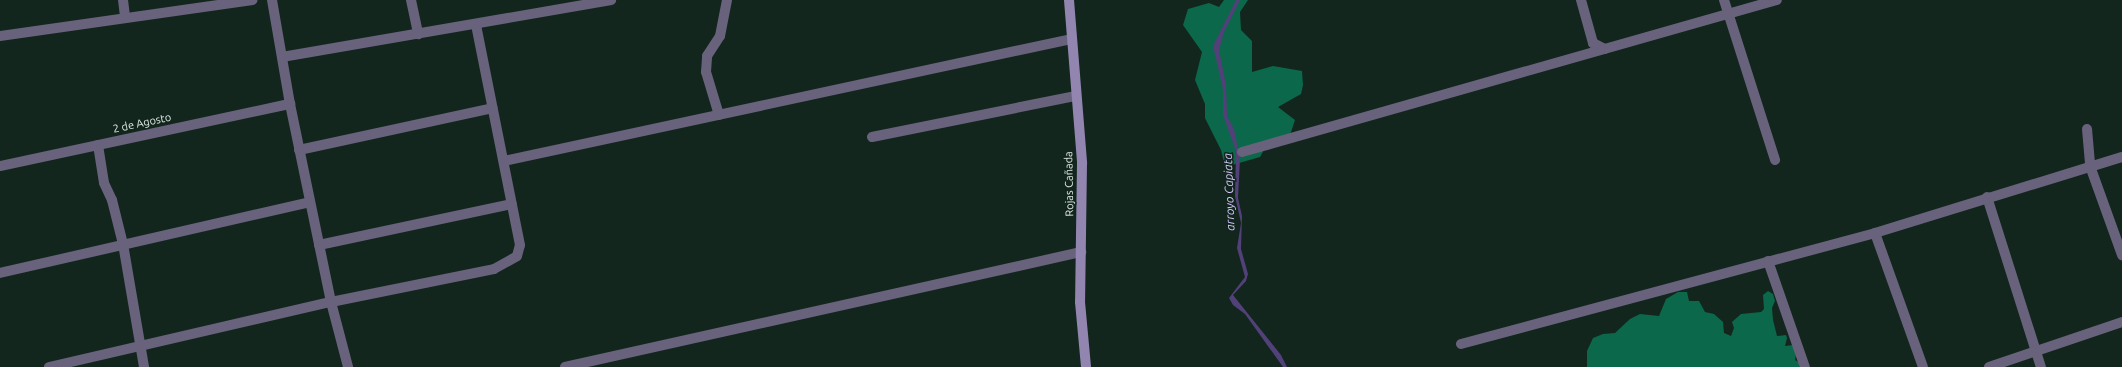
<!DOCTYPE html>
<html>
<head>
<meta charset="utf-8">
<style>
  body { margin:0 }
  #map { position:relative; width:2122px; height:367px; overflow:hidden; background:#12261d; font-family:Ubuntu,sans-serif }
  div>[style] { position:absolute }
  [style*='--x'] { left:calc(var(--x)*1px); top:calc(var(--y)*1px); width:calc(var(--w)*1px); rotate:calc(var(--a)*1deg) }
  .forest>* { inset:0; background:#0b684b }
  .water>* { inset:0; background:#524079 }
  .street>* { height:10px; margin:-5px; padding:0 5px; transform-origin:5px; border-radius:5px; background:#69627c }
  .secondary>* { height:10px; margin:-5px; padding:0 5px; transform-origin:5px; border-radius:5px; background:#9286b0 }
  span { translate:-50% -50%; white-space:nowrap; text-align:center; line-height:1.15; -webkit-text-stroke:3px #12261d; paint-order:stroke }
  .street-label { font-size:11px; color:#deeae4 }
  .water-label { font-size:12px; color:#d4c7fb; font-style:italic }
</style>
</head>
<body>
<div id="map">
  <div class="forest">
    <div style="clip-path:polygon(1224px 0,1248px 0,1240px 12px,1241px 30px,1252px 41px,1252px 72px,1273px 66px,1302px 71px,1303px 85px,1301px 94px,1278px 107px,1295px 120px,1288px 141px,1265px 148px,1260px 157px,1225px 167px,1221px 150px,1205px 118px,1205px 104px,1195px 80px,1202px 52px,1183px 25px,1188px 9px,1209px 3px,1219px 7px)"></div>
    <div style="clip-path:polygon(1768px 291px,1773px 294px,1775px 301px,1772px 308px,1773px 320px,1777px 336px,1786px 335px,1787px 338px,1785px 346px,1793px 345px,1796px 354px,1795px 360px,1800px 363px,1799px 367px,1587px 367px,1587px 351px,1593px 338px,1603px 334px,1615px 333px,1630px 319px,1640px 314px,1659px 316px,1666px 299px,1678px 292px,1687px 292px,1689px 301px,1699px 301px,1705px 312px,1714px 314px,1723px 322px,1724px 333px,1731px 336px,1734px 328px,1732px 322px,1741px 314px,1761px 312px,1764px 309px,1763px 295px)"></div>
  </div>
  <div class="water">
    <div style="clip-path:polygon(1236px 0,1240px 0,1224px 32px,1219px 50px,1226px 85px,1227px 116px,1234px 129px,1240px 159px,1238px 198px,1242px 216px,1241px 249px,1248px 274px,1246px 281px,1233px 295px,1281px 355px,1287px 367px,1283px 367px,1245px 314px,1233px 305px,1229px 298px,1245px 277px,1237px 248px,1241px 223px,1235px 196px,1236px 151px,1223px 115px,1223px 89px,1213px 46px)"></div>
  </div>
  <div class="street">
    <div style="--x:123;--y:0;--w:17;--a:83"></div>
    <div style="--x:272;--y:0;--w:106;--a:80.2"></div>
    <div style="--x:290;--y:104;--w:202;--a:78.3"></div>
    <div style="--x:331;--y:302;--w:67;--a:75.3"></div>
    <div style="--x:411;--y:0;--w:35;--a:78"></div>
    <div style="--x:1581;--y:0;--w:45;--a:74.4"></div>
    <div style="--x:1593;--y:43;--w:13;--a:27"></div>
    <div style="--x:1724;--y:0;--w:168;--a:72.3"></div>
    <div style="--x:0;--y:36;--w:255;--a:-8.1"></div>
    <div style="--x:282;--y:57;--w:334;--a:-9.8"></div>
    <div style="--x:719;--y:115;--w:45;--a:-106.8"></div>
    <div style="--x:706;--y:72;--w:16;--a:-86"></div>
    <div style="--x:707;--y:56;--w:24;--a:-57"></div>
    <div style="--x:720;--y:36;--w:37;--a:-79"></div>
    <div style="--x:2087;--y:129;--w:37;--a:85"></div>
    <div style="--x:2090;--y:166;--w:95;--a:70.2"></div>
    <div style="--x:872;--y:137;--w:208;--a:-11.4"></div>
    <div style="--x:98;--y:145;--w:38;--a:81"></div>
    <div style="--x:104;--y:183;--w:19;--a:65"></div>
    <div style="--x:112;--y:200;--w:45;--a:76"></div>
    <div style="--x:123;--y:244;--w:125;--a:80.3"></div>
    <div style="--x:299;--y:150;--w:198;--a:-12.2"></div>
    <div style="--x:1242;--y:152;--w:556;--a:-15.86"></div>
    <div style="--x:504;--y:161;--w:580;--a:-12.14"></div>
    <div style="--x:0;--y:166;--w:297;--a:-12.1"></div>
    <div style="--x:1987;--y:197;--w:178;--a:72.4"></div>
    <div style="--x:1875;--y:233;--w:142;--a:70.3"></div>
    <div style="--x:319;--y:245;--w:197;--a:-12"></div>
    <div style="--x:1768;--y:261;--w:112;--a:70.8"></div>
    <div style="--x:0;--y:273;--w:318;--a:-12.9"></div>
    <div style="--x:1461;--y:344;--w:429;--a:-15"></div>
    <div style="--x:1875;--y:233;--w:258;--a:-17.1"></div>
    <div style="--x:49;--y:367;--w:289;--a:-13"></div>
    <div style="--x:331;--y:302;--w:166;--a:-11.4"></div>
    <div style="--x:494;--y:269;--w:26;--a:-29"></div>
    <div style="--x:517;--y:256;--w:11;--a:-75"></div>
    <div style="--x:520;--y:245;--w:225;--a:-101.3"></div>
    <div style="--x:565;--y:367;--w:529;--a:-12.56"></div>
    <div style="--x:1989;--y:367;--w:140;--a:-18.7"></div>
  </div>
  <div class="secondary">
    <div style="--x:1069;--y:0;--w:164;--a:85.4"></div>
    <div style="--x:1082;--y:163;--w:139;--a:90.8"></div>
    <div style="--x:1080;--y:302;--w:65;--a:84.7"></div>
  </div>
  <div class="street-label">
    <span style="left:142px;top:123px;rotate:-12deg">2 de Agosto</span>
    <span style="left:1069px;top:184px;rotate:-91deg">Rojas Cañada</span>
  </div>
  <div class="water-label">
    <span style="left:1229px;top:192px;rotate:-92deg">arroyo Capiata</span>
  </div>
</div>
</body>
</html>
